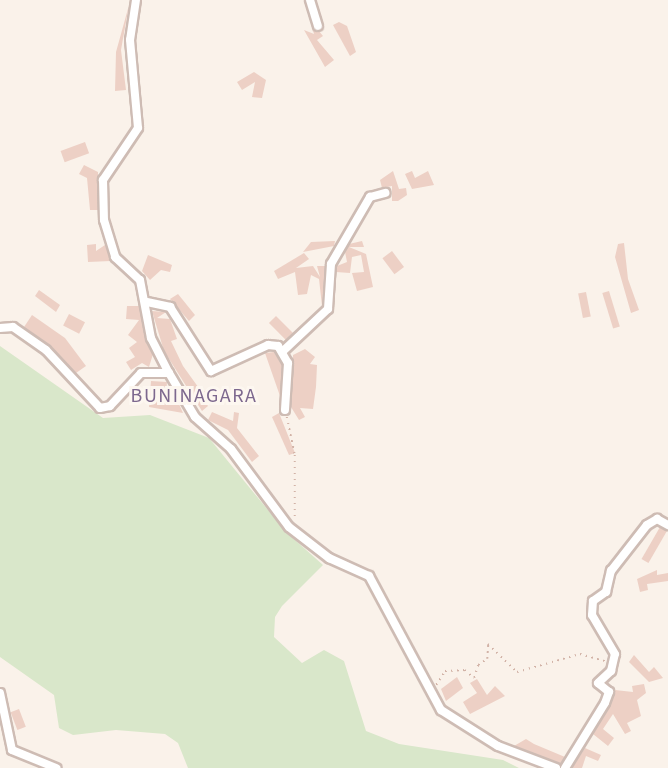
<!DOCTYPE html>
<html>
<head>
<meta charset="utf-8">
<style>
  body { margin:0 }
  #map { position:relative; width:668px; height:768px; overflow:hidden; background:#faf2ea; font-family:"Source Sans 3",sans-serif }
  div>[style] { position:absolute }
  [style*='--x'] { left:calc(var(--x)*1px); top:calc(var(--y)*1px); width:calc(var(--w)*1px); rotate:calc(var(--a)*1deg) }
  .green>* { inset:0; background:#d9e7ca }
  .building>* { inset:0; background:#edd0c5; transform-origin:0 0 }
  .path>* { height:1.5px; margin-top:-0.75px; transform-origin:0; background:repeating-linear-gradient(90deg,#d2b3a7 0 1.5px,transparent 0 6px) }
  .roads { filter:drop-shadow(2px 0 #cebcb4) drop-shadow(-2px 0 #cebcb4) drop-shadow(0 2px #cebcb4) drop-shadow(0 -2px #cebcb4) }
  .minor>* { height:8px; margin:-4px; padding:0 4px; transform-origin:4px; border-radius:4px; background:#fff }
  span { translate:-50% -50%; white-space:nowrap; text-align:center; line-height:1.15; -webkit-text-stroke:6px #fdf7f0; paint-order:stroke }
  .quarter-label { font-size:20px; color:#7d688e; letter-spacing:1.5px }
</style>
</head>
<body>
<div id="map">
  <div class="green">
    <div style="clip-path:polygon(0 346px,103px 418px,150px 415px,209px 438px,286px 532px,323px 565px,282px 606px,275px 617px,274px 637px,302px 663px,324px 650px,344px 661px,366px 731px,399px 744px,503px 760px,519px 768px,188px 768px,178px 743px,165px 734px,116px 730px,73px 735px,59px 728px,54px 695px,0 657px)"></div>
  </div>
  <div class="building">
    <div style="clip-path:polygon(129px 5px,121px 50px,126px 90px,115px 91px,116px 52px)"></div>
    <div style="clip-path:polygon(310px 20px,323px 36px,317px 40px,334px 60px,325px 67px,304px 30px,314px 34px)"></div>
    <div style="clip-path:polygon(339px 22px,347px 26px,356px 52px,350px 56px,333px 25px)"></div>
    <div style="clip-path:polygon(254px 72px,266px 80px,262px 98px,252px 97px,255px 82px,242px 90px,237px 82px)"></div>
    <div style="left:85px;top:142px;width:12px;height:26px;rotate:70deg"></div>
    <div style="clip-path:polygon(84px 165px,98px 172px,98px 210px,90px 210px,87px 178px,79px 174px)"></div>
    <div style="clip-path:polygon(393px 171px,399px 189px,406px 188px,407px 195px,398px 201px,392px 201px,392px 186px,382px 188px,380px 180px)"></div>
    <div style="clip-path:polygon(412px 171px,415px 178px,428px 171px,434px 185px,412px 189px,405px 174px)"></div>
    <div style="clip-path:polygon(335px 241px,334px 246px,303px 252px,311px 242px)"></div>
    <div style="clip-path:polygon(362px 241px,364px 247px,349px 247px,366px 254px,373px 287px,357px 291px,352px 273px,364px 272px,361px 255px,352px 257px,350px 273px,336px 272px,337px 266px,347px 262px,345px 252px,349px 244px)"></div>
    <div style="clip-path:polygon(624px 243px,628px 279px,639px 310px,631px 313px,615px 257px,618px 244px)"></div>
    <div style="clip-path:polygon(96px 244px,96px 251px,105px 245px,111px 261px,88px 262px,87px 245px)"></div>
    <div style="left:392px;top:251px;width:20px;height:12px;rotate:53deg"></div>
    <div style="clip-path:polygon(304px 253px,309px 259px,296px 268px,313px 266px,320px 277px,317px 266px,325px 266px,322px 306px,319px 279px,311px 275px,307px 294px,298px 295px,295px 272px,278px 279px,274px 271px)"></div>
    <div style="clip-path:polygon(148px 255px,172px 265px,170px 272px,161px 270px,150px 280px,142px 271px)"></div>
    <div style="clip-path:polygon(39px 290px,60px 305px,56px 312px,35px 296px)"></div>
    <div style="left:609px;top:291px;width:37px;height:7px;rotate:73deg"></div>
    <div style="left:586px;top:292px;width:25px;height:8px;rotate:79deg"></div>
    <div style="clip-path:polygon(178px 294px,195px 315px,189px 321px,170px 299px)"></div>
    <div style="clip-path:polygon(127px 306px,139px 306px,153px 354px,149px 367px,142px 363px,131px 370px,126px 362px,135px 357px,129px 348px,137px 342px,128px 335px,139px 320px,126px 319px)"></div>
    <div style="clip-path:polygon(152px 311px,166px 312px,157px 318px,170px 319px,177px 339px,171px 341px,183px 366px,201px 391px,209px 391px,204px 400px,208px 406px,202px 411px,164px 351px)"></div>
    <div style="left:69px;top:314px;width:18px;height:13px;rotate:27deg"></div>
    <div style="clip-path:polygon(32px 315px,65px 338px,86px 366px,76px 373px,24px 327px)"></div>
    <div style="left:276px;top:316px;width:24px;height:10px;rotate:45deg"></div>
    <div style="clip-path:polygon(305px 349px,315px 357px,310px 364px,317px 365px,316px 387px,313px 409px,300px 408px,305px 417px,299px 420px,291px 407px,293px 355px)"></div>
    <div style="clip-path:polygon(274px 352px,282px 364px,280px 396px,265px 353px)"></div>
    <div style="clip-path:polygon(151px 381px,167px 382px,166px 396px,176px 397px,183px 413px,149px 407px)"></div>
    <div style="clip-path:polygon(212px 412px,233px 421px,234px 412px,239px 413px,237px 428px,259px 456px,252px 462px,228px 430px,208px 420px)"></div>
    <div style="clip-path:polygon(279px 413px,295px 453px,289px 455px,272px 417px)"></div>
    <div style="left:660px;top:527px;width:8px;height:37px;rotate:30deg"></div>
    <div style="clip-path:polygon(657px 570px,657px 575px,668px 573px,668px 581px,647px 584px,648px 590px,640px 592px,637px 579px)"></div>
    <div style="clip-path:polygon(634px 655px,649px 672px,654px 667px,663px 678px,649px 682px,629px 662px)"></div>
    <div style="clip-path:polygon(457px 677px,463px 688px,446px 701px,441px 689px)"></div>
    <div style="clip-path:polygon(477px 679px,487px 695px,495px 686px,505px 696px,470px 714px,463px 702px,477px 693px,470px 683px)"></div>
    <div style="clip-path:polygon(644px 684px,646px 693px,637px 700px,641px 716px,627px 723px,631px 731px,625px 734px,613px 714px,603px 729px,614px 738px,608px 746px,593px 734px,615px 690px,633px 692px,632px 686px)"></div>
    <div style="left:19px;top:709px;width:19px;height:9px;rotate:69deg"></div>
    <div style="clip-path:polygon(526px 739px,534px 744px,565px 757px,560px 764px,514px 746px)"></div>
    <div style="clip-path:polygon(585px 748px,601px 755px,598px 761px,586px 756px,582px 768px,572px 768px)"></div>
  </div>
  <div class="path">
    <div style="--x:287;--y:417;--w:39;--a:78"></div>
    <div style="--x:295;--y:455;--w:66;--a:90"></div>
    <div style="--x:436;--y:685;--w:17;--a:-57"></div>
    <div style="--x:445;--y:671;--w:20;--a:-3"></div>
    <div style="--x:465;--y:670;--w:12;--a:42"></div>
    <div style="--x:474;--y:678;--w:14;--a:-73"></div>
    <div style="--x:478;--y:665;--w:11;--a:-34"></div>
    <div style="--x:487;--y:659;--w:15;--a:-86"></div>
    <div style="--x:488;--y:644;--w:40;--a:44"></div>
    <div style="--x:517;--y:672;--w:66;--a:-15.9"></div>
    <div style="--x:580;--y:654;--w:26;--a:16"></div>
  </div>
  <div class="roads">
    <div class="minor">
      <div style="--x:136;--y:0;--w:40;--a:98.5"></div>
      <div style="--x:130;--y:40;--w:88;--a:84.8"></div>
      <div style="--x:138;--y:128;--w:63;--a:123.9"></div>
      <div style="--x:103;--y:180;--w:40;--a:88.6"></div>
      <div style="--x:104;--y:220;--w:39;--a:73"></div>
      <div style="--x:115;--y:257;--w:34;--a:43"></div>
      <div style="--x:140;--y:280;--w:59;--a:79.3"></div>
      <div style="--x:151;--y:338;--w:39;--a:63"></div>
      <div style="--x:169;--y:373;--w:51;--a:59.4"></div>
      <div style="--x:195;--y:417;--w:48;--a:41.6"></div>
      <div style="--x:231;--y:449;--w:97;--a:53.4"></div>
      <div style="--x:289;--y:527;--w:51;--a:37.8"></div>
      <div style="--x:329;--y:558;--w:44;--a:24.2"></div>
      <div style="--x:369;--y:576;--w:152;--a:61.8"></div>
      <div style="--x:441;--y:710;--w:67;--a:32.3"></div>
      <div style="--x:498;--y:746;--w:62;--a:20.8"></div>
      <div style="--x:310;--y:0;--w:27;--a:73"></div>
      <div style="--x:147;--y:302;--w:24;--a:12"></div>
      <div style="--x:170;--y:307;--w:76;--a:57.4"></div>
      <div style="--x:211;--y:371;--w:63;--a:-24.5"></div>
      <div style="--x:268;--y:345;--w:10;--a:6"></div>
      <div style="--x:278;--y:346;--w:20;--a:60"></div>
      <div style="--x:288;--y:363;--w:47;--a:93.7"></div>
      <div style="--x:0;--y:328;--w:13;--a:-4"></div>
      <div style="--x:13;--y:327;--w:40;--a:34.9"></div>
      <div style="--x:46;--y:350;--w:79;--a:47"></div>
      <div style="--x:100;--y:408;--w:10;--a:-11"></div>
      <div style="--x:110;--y:406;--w:45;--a:-46.8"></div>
      <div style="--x:141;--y:373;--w:28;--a:0"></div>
      <div style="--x:282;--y:352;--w:63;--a:-43.1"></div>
      <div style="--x:328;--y:309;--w:45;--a:-86.2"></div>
      <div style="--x:331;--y:264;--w:78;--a:-59.8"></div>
      <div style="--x:370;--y:197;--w:16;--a:-15"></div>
      <div style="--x:0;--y:693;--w:58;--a:78.1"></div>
      <div style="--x:12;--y:750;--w:48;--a:22.2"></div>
      <div style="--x:565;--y:768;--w:76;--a:-58.4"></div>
      <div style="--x:605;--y:703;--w:12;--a:-70"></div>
      <div style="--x:609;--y:692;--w:14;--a:-141"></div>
      <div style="--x:598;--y:683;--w:18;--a:-43"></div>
      <div style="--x:611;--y:671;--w:17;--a:-77"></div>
      <div style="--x:615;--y:654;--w:45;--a:-120.5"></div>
      <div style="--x:592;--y:615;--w:14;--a:-86"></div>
      <div style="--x:593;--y:601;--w:16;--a:-35"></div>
      <div style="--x:606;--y:592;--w:22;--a:-77"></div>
      <div style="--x:611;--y:571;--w:58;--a:-52"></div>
      <div style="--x:647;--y:525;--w:12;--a:-31"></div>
      <div style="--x:657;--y:519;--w:13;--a:29"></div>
    </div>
  </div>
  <div class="quarter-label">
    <span style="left:194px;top:396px">BUNINAGARA</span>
  </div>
</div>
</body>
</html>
